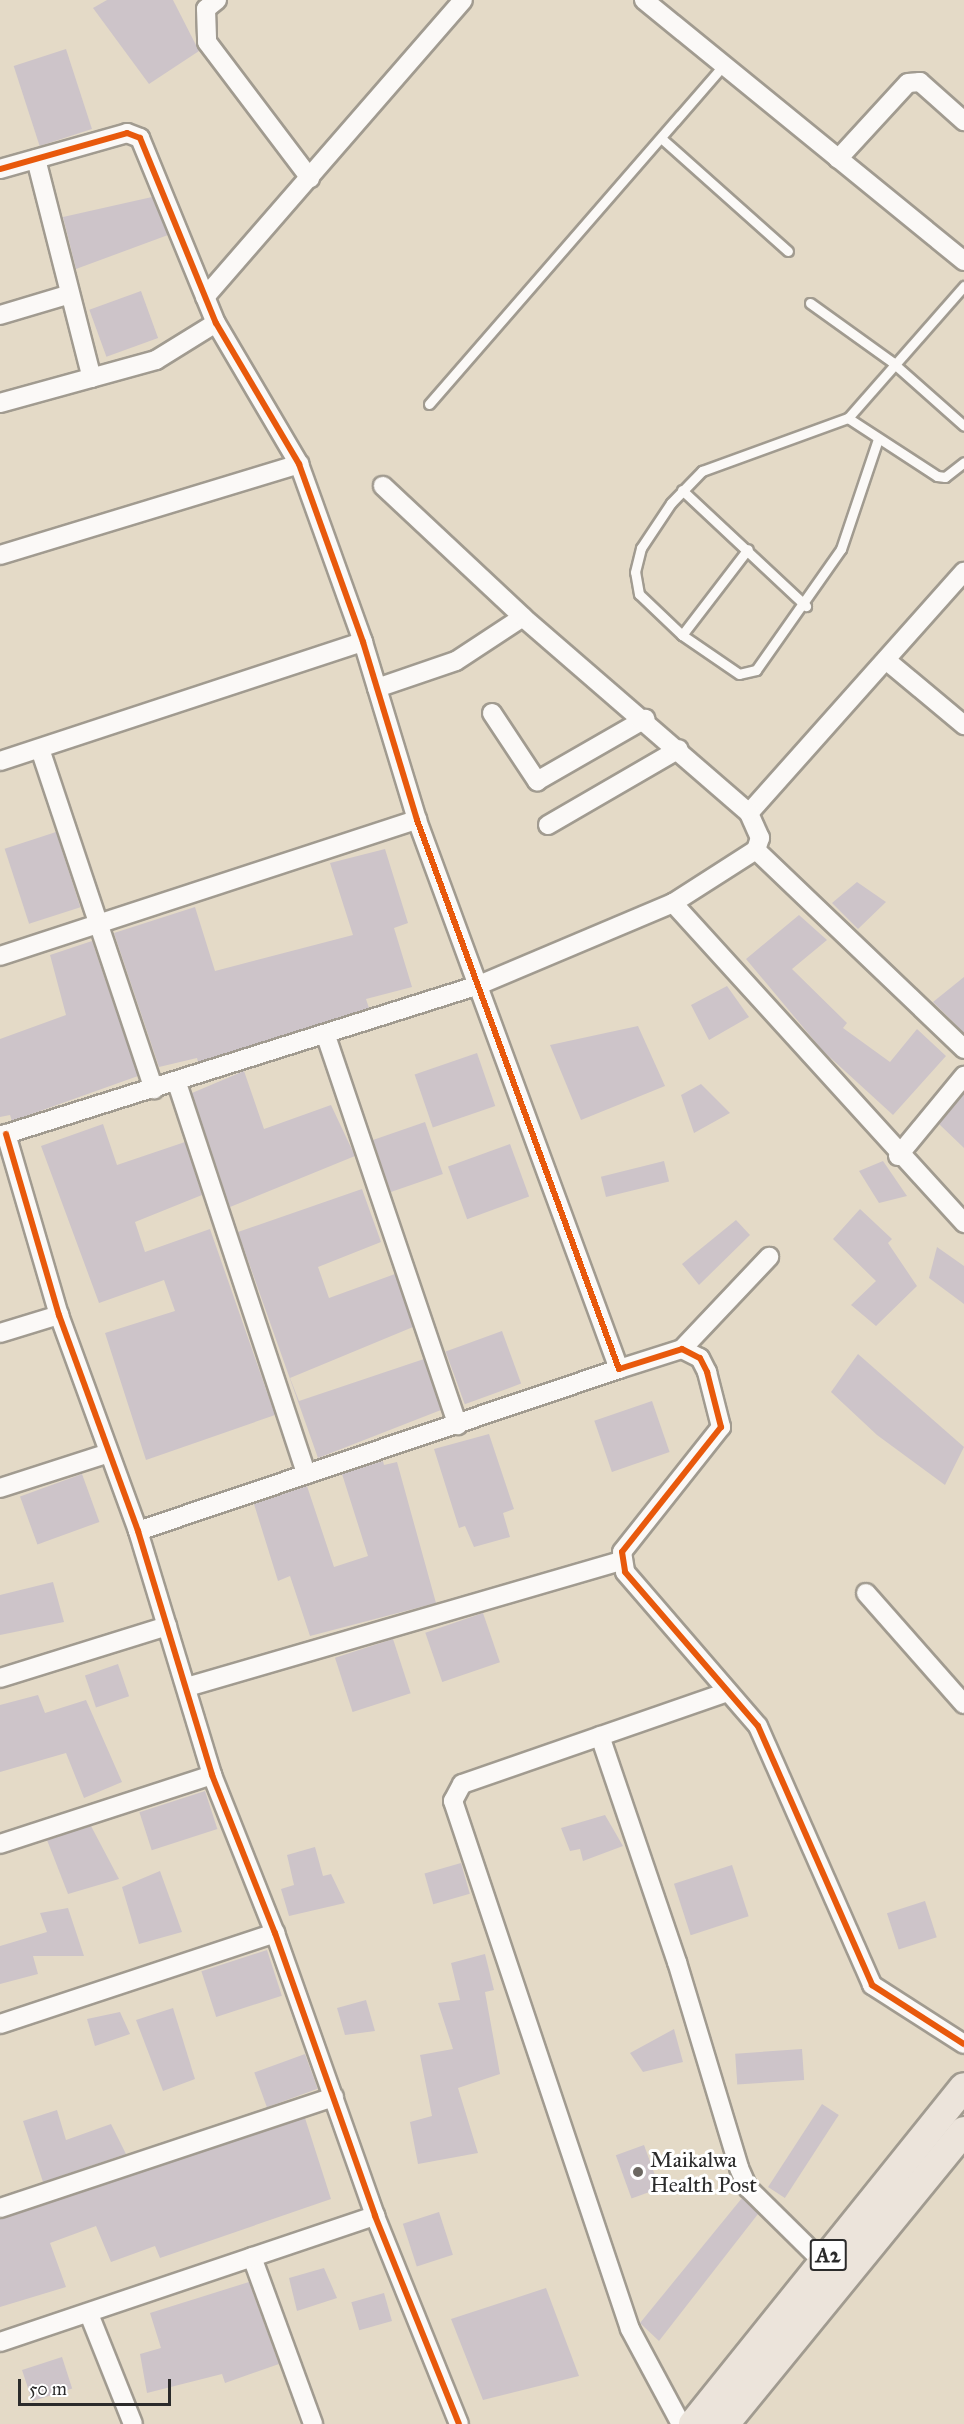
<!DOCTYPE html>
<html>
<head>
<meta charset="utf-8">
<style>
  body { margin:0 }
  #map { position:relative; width:964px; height:2424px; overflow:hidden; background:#e4dac7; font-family:"IM FELL Great Primer",serif }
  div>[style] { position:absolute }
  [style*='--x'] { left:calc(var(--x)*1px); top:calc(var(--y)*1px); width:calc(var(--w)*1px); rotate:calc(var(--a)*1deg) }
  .building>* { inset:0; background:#cdc4c9; transform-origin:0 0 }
  .roads { filter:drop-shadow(2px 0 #a19b90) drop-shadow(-2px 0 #a19b90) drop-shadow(0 2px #a19b90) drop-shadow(0 -2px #a19b90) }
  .service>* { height:9px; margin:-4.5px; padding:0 4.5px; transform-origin:4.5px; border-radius:4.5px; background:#fbf9f7 }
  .minor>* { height:18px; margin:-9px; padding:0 9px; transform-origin:9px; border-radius:9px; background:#fbf9f7 }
  .trunk>* { height:28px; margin:-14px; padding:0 14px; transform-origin:14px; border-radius:14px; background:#ece4db }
  .cycleway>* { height:6px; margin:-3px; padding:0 3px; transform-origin:3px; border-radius:3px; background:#e8590c }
  .dots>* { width:16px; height:16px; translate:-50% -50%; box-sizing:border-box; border:3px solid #fff; border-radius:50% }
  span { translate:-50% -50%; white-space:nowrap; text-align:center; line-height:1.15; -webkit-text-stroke:6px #fff; paint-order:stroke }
  .shield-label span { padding:2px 4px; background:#fff; border:2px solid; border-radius:4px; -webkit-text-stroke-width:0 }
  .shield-label { font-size:21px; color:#2b2b2b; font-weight:700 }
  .poi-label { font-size:22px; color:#2b2b2b }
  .left { translate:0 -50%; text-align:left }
  .scale { position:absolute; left:18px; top:2379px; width:153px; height:27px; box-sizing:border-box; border:3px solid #2b2b2b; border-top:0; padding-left:8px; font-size:18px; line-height:21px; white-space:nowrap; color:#2b2b2b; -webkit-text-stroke:4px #fff; paint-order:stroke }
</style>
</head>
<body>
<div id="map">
  <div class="building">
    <div style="clip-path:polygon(107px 0,173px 0,199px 51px,149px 84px,93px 8px)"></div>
    <div style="left:66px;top:49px;width:84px;height:55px;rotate:72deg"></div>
    <div style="clip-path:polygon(152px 197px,168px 235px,76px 269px,63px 217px)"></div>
    <div style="left:141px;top:291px;width:50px;height:55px;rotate:70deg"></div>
    <div style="left:56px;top:832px;width:79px;height:54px;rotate:72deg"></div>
    <div style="clip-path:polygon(385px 849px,408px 923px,394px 928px,412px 987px,366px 999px,369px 1008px,198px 1062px,197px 1058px,159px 1067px,114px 933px,195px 907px,215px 971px,353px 935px,330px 863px)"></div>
    <div style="clip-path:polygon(857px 882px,886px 902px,858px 929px,832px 903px)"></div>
    <div style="clip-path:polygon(799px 915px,827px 940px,792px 969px,847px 1023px,843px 1028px,890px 1062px,917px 1029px,946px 1056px,893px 1115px,823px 1051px,746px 959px)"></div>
    <div style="clip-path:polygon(92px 941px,138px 1076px,12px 1121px,10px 1115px,0 1117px,0 1039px,66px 1015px,50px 955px)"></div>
    <div style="clip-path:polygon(964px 977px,964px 1033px,933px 1002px)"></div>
    <div style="clip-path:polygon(727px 986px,749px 1017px,709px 1040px,691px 1005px)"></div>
    <div style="clip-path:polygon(638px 1026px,665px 1086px,581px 1120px,550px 1045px)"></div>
    <div style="left:477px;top:1053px;width:56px;height:66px;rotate:71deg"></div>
    <div style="clip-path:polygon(244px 1071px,264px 1129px,331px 1105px,355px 1156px,230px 1207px,192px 1093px)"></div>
    <div style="clip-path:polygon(701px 1084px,730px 1113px,694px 1133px,681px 1095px)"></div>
    <div style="clip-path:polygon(964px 1094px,964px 1148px,939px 1124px)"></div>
    <div style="left:425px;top:1122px;width:55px;height:55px;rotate:71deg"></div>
    <div style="clip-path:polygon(103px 1124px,117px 1165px,185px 1142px,202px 1195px,135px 1222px,145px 1252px,210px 1229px,275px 1415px,146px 1460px,105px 1333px,175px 1311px,164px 1280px,99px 1303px,41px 1146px)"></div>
    <div style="left:510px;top:1144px;width:56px;height:66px;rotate:70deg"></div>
    <div style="left:664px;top:1161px;width:21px;height:65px;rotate:76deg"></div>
    <div style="clip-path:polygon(883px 1161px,907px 1196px,879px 1203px,859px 1171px)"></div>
    <div style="clip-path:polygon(362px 1189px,381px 1242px,318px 1267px,329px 1298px,395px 1274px,413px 1327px,290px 1378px,299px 1401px,424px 1359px,441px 1410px,318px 1458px,238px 1232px)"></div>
    <div style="clip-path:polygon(860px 1209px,892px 1239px,888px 1243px,917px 1286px,876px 1326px,851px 1305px,876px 1281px,833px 1239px)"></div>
    <div style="clip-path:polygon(736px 1220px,750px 1235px,699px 1285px,682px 1264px)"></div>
    <div style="clip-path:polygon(937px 1247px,964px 1266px,964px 1304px,929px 1278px)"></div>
    <div style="left:502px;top:1331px;width:56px;height:60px;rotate:70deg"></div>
    <div style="clip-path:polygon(858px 1354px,964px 1447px,945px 1485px,877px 1435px,831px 1392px)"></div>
    <div style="left:652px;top:1401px;width:54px;height:61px;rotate:71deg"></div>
    <div style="clip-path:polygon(489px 1434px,514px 1509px,503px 1513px,510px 1537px,474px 1547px,465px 1526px,459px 1528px,434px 1449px)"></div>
    <div style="clip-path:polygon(383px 1461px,384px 1465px,397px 1462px,436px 1603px,310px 1636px,290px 1576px,278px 1581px,254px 1504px,307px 1486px,334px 1567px,368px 1556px,342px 1474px)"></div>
    <div style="left:82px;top:1474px;width:51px;height:66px;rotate:70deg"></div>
    <div style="clip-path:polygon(53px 1582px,64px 1622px,0 1635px,0 1595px)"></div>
    <div style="left:483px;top:1613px;width:52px;height:61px;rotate:71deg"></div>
    <div style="left:393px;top:1639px;width:57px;height:61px;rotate:72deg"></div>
    <div style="left:118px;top:1664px;width:34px;height:35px;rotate:71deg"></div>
    <div style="clip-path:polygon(38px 1695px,45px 1713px,86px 1700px,122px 1782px,84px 1798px,66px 1753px,0 1772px,0 1705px)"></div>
    <div style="left:205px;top:1791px;width:40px;height:69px;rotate:72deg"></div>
    <div style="clip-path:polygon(605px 1815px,623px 1846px,583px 1861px,580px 1849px,570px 1851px,561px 1828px)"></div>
    <div style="clip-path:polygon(91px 1826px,119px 1879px,68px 1894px,47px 1840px)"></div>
    <div style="clip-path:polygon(315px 1847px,323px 1876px,331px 1874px,345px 1903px,289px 1916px,281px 1889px,294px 1885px,287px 1855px)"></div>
    <div style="left:461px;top:1863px;width:32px;height:38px;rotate:74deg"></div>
    <div style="left:732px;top:1865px;width:54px;height:61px;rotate:72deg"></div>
    <div style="clip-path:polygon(160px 1871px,182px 1932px,139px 1944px,122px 1887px)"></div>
    <div style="left:925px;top:1901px;width:38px;height:40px;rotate:72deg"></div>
    <div style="clip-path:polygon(68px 1908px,84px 1956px,33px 1956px,38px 1974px,0 1984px,0 1946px,47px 1932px,40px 1913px)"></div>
    <div style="left:267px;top:1950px;width:48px;height:69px;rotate:72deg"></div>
    <div style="clip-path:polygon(485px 1954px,494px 1990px,485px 1992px,500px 2074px,458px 2088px,478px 2153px,418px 2164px,410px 2122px,432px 2116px,420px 2055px,453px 2049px,438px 2003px,460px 2000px,451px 1963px)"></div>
    <div style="clip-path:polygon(366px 2000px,375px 2031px,345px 2035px,337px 2008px)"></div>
    <div style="clip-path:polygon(173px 2008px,195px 2079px,163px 2091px,136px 2020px)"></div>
    <div style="clip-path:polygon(120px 2012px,130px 2034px,95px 2046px,87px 2019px)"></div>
    <div style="clip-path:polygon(674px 2029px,683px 2062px,643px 2072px,630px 2053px)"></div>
    <div style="left:802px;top:2049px;width:31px;height:67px;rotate:86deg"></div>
    <div style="left:305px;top:2054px;width:37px;height:54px;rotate:70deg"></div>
    <div style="left:822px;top:2104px;width:20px;height:99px;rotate:33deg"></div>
    <div style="clip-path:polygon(57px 2110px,66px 2140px,111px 2124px,126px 2154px,43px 2182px,23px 2121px)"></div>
    <div style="clip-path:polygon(305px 2118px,331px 2199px,160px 2258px,155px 2246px,111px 2262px,96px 2226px,50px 2243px,66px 2287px,0 2307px,0 2219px)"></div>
    <div style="left:644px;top:2145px;width:46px;height:30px;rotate:70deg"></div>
    <div style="clip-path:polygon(742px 2198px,758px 2214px,659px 2341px,640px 2323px)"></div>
    <div style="left:439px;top:2212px;width:45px;height:38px;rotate:72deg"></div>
    <div style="clip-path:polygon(324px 2268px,337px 2298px,297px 2311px,289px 2278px)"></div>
    <div style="clip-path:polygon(249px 2282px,279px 2364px,225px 2383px,222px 2374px,147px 2393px,140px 2354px,161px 2348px,150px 2313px)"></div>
    <div style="clip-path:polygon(546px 2288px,579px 2376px,483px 2400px,451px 2319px)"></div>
    <div style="left:384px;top:2293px;width:29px;height:34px;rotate:74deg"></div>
    <div style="left:62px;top:2357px;width:33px;height:42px;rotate:72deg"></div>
  </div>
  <div class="roads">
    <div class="service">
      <div style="--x:661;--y:138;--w:170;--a:41.7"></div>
      <div style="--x:810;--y:303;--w:101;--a:35.7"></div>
      <div style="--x:892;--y:362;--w:96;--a:41.6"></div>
      <div style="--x:429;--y:404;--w:449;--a:-49"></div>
      <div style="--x:848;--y:418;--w:106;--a:33.1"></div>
      <div style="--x:937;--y:476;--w:8;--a:7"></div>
      <div style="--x:945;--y:477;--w:24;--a:-38"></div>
      <div style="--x:878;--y:439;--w:116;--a:108.6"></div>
      <div style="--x:841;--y:549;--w:148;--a:125.1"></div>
      <div style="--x:756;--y:670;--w:17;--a:167"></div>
      <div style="--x:739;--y:674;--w:69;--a:-145.6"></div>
      <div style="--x:682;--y:635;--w:59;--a:-136.4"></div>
      <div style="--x:639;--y:594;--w:22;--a:-100"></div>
      <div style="--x:635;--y:572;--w:25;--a:-76"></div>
      <div style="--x:641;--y:548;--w:54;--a:-56.3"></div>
      <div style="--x:671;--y:503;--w:45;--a:-45.9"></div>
      <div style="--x:702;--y:471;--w:155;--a:-20"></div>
      <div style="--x:848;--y:418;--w:176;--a:-48.7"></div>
      <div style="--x:682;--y:490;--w:170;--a:43.1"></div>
      <div style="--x:682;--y:635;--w:108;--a:-52.5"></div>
    </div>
    <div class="minor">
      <div style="--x:217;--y:0;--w:14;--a:141"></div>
      <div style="--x:206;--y:9;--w:33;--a:88"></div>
      <div style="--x:207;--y:42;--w:171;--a:52.9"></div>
      <div style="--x:644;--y:0;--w:413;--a:39.2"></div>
      <div style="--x:36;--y:159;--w:226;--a:75.7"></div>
      <div style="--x:838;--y:159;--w:103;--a:-47.4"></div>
      <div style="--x:908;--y:83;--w:12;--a:-5"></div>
      <div style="--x:920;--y:82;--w:59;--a:41.6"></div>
      <div style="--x:0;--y:169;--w:132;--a:-15.8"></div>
      <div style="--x:127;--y:133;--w:14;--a:21"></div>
      <div style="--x:140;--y:138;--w:200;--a:67.7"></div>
      <div style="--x:216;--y:323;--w:164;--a:59.5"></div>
      <div style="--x:299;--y:464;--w:189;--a:70.2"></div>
      <div style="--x:363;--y:642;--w:186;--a:73.1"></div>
      <div style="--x:417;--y:820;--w:585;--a:69.8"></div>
      <div style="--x:619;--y:1369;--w:66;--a:-17.6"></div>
      <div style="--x:682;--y:1349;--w:20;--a:27"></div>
      <div style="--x:700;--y:1358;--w:16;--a:63"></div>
      <div style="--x:707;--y:1372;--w:57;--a:75.7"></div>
      <div style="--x:721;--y:1427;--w:159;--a:128.4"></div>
      <div style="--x:622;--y:1552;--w:20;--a:81"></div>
      <div style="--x:625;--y:1572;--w:203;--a:49.2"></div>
      <div style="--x:758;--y:1726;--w:283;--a:66.2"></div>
      <div style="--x:872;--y:1985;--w:109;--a:32.7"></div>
      <div style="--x:205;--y:297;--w:393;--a:-49"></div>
      <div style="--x:0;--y:315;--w:73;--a:-16.7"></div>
      <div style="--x:0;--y:403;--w:162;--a:-15.4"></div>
      <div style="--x:156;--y:360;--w:70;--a:-31.7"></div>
      <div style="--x:0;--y:555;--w:313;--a:-16.9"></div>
      <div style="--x:886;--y:660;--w:102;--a:39.8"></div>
      <div style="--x:377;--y:688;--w:83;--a:-18.9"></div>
      <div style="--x:456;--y:661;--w:80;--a:-33.3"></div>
      <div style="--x:492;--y:713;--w:82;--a:56.5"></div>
      <div style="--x:537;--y:781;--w:125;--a:-29.9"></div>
      <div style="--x:40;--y:749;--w:359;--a:71.5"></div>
      <div style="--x:0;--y:761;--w:382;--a:-18.2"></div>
      <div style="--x:749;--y:813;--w:323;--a:-48.3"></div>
      <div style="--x:548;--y:825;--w:151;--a:-30.1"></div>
      <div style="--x:756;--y:850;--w:288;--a:43.7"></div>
      <div style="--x:673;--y:903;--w:433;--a:47.7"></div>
      <div style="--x:0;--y:956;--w:439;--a:-18.1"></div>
      <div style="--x:326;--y:1036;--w:411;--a:71.3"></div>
      <div style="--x:177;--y:1083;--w:412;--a:71.7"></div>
      <div style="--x:6;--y:1134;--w:189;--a:73.7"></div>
      <div style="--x:59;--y:1315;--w:230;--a:69.9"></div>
      <div style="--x:138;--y:1531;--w:255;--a:73.1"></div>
      <div style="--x:212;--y:1775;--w:170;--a:68.3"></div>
      <div style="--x:275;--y:1933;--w:300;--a:70.5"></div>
      <div style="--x:375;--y:2216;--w:224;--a:68"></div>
      <div style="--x:0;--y:1136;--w:502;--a:-17.5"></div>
      <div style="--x:479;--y:985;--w:211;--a:-22.9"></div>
      <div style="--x:673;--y:903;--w:98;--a:-32.6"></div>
      <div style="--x:756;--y:850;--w:13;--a:-72"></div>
      <div style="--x:760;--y:838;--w:27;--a:-114"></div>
      <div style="--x:749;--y:813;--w:299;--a:-139.1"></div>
      <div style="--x:523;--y:617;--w:192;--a:-136.9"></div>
      <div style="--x:898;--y:1156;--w:104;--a:-50.5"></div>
      <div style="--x:0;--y:1333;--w:62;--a:-17"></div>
      <div style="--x:682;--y:1349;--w:127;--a:-46.6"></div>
      <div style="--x:0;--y:1488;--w:114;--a:-17.8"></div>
      <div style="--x:138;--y:1531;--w:508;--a:-18.61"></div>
      <div style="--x:866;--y:1593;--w:148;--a:48.6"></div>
      <div style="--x:0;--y:1678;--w:175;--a:-17.3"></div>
      <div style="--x:187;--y:1687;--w:452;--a:-16.2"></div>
      <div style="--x:600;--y:1736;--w:239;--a:71.2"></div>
      <div style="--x:677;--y:1962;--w:215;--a:73.2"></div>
      <div style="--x:739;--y:2168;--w:22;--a:66"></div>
      <div style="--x:748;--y:2188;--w:105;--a:44.6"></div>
      <div style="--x:0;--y:1844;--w:223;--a:-18"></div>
      <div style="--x:0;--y:2024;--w:290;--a:-18.3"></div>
      <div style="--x:0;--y:2208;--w:352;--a:-18.4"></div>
      <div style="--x:252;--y:2257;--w:178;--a:69.9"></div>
      <div style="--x:89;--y:2314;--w:118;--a:68.2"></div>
      <div style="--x:0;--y:2342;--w:396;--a:-18.6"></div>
      <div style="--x:681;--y:2424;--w:108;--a:-118.2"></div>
      <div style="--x:630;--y:2329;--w:557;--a:-108.53"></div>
      <div style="--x:453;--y:1801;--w:19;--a:-62"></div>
      <div style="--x:462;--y:1784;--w:278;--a:-19.1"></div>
    </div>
    <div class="trunk">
      <div style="--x:693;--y:2424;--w:432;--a:-51.2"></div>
      <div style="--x:725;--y:2424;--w:378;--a:-50.8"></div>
    </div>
  </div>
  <div class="cycleway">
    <div style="--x:0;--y:169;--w:132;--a:-15.8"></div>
    <div style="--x:127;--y:133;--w:14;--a:21"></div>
    <div style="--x:140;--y:138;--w:200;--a:67.7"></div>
    <div style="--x:216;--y:323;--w:164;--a:59.5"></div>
    <div style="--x:299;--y:464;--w:189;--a:70.2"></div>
    <div style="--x:363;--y:642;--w:186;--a:73.1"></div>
    <div style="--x:417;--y:820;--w:585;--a:69.8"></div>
    <div style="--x:619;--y:1369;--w:66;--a:-17.6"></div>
    <div style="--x:682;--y:1349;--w:20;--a:27"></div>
    <div style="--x:700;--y:1358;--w:16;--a:63"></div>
    <div style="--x:707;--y:1372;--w:57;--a:75.7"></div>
    <div style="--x:721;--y:1427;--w:159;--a:128.4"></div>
    <div style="--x:622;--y:1552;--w:20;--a:81"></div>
    <div style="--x:625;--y:1572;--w:203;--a:49.2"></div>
    <div style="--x:758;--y:1726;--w:283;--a:66.2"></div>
    <div style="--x:872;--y:1985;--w:109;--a:32.7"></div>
    <div style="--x:6;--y:1134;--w:189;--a:73.7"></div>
    <div style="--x:59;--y:1315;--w:230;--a:69.9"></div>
    <div style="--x:138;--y:1531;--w:255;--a:73.1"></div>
    <div style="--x:212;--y:1775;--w:170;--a:68.3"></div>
    <div style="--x:275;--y:1933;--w:300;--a:70.5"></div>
    <div style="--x:375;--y:2216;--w:224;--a:68"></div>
  </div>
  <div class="dots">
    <div style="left:638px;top:2172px;background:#6c6862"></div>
  </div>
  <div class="shield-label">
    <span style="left:828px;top:2255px">A2</span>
  </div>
  <div class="poi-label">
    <span class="left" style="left:650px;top:2172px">Maikalwa<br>Health Post</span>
  </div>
  <div class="scale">50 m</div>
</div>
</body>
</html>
